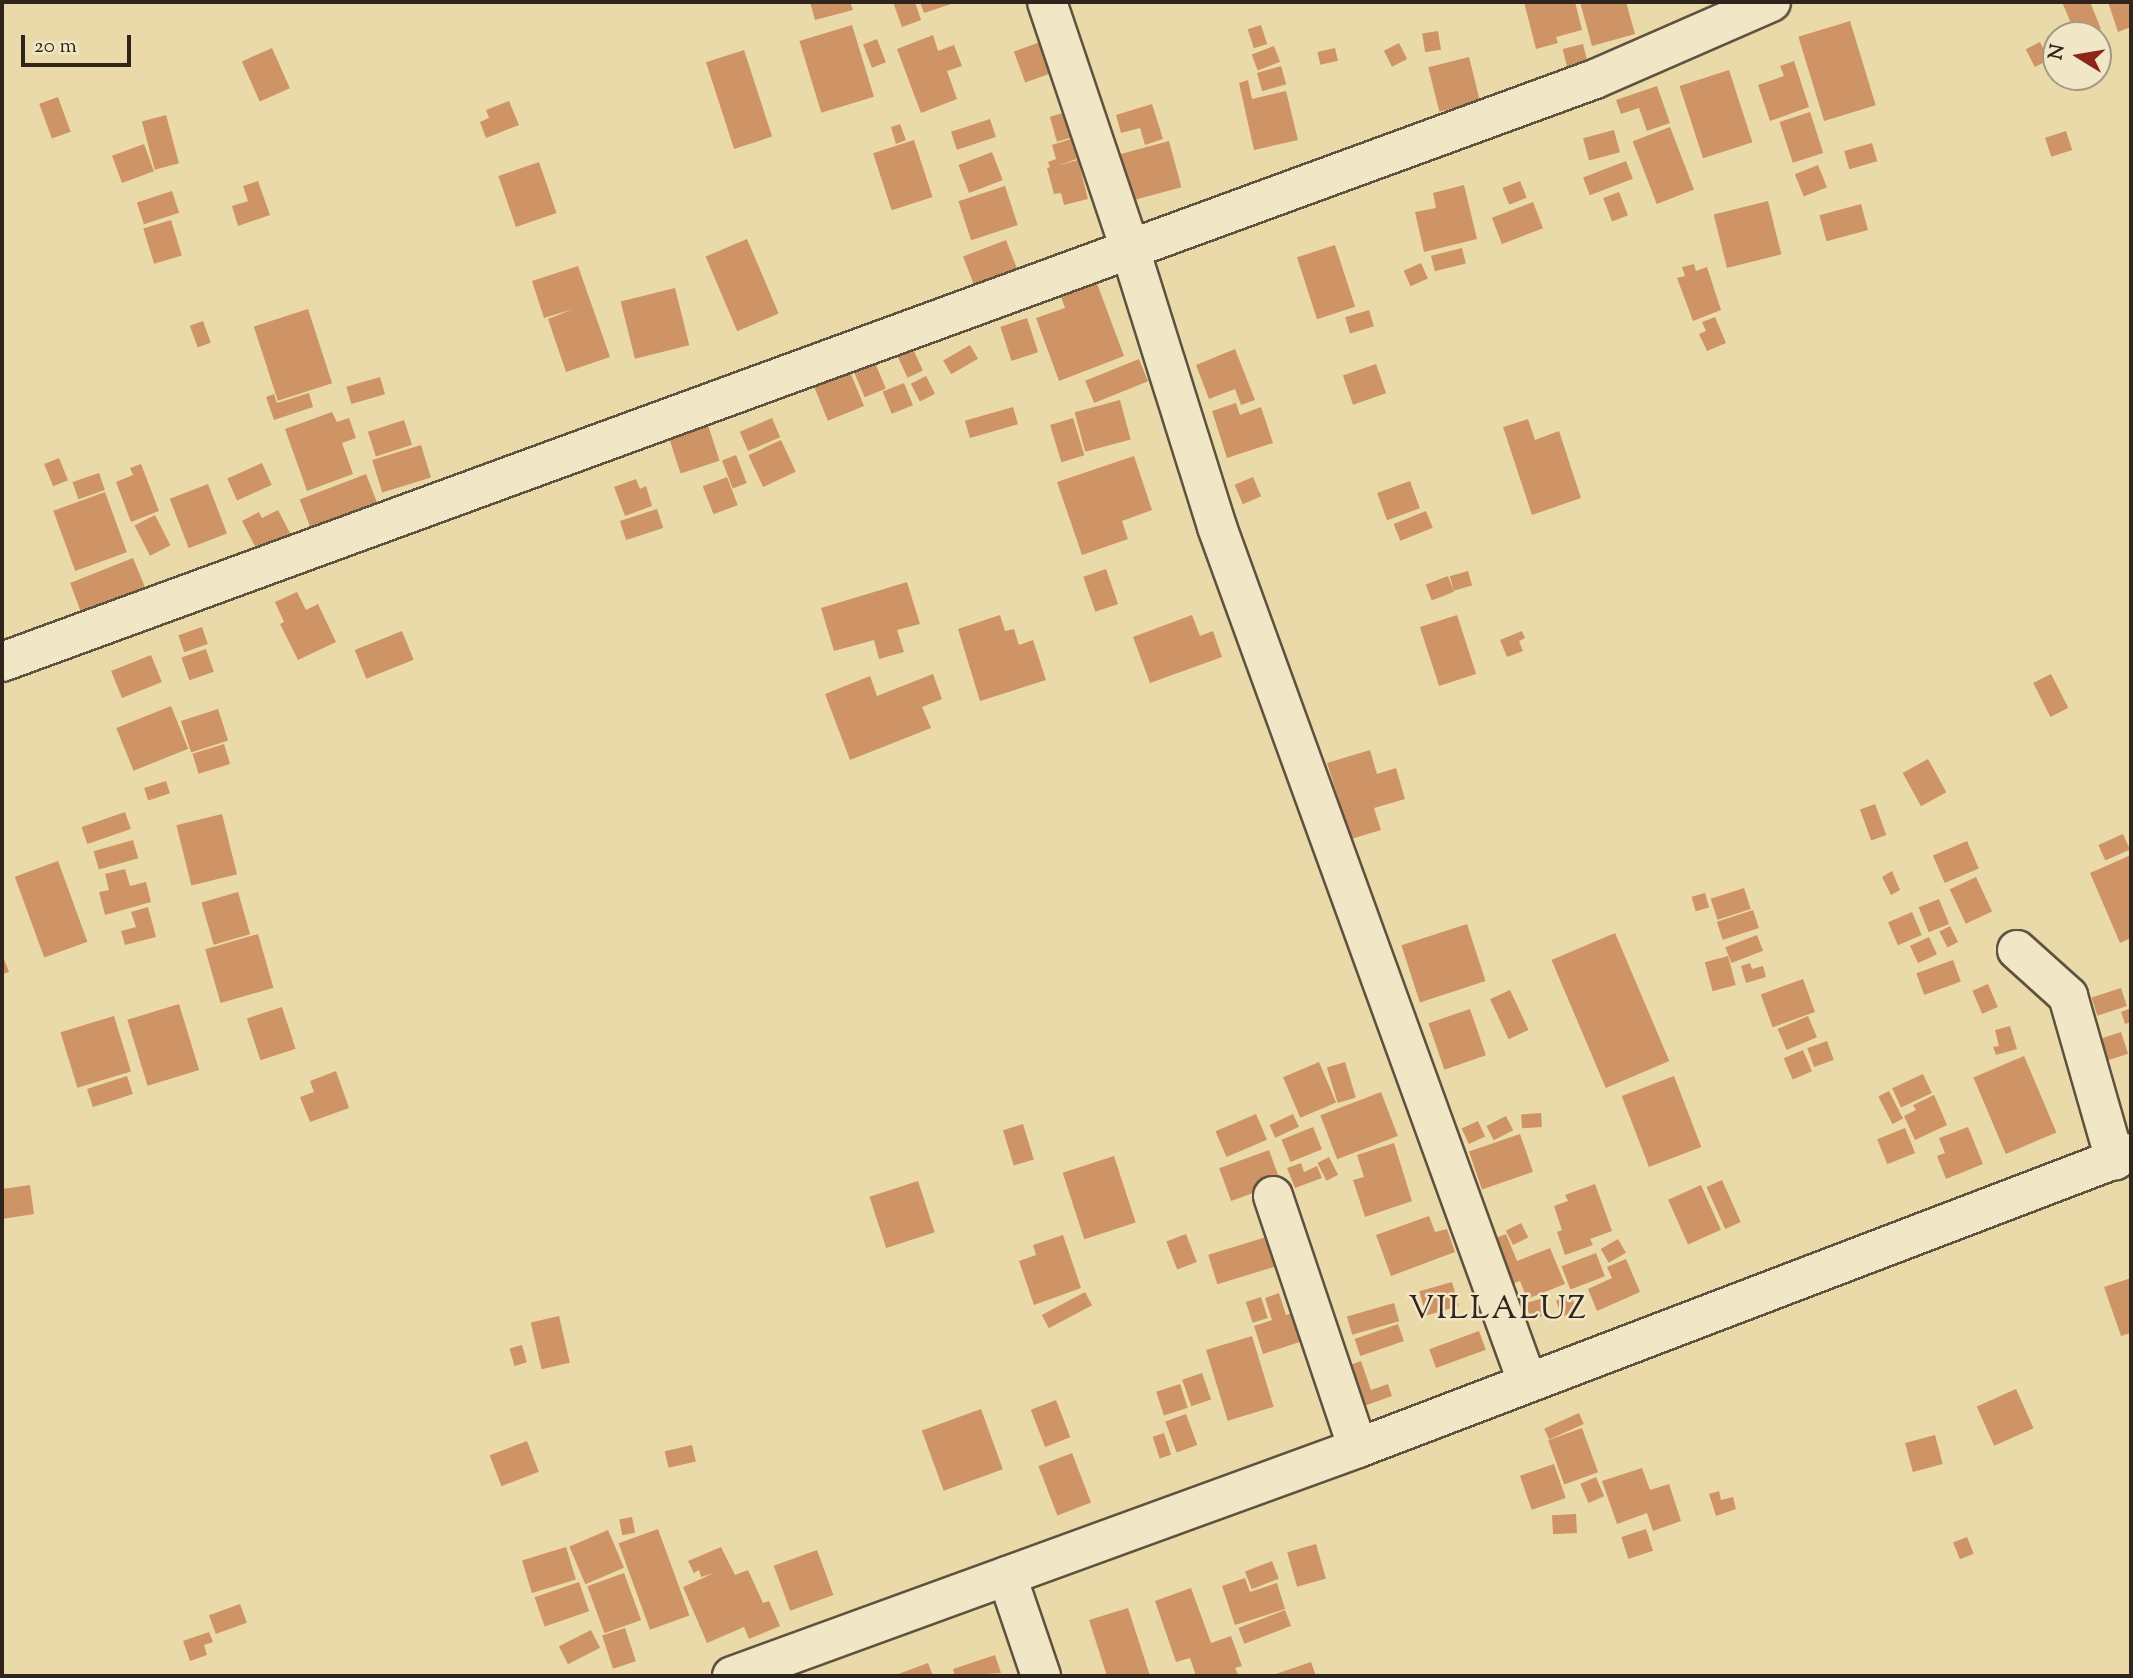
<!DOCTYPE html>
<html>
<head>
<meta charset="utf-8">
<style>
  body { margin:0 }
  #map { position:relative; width:2133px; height:1678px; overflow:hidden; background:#eadaa9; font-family:"Sorts Mill Goudy",serif }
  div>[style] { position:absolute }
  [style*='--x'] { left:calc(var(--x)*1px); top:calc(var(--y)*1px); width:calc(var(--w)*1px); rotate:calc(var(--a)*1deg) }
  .building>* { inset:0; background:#cf9465; transform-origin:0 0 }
  .roads { filter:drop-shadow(2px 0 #5f523f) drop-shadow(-2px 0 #5f523f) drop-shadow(0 2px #5f523f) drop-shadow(0 -2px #5f523f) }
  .minor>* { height:38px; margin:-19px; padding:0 19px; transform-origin:19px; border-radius:19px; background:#f1e7c7 }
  span { translate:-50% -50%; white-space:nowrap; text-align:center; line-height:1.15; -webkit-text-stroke:5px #f1e7c7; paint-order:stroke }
  .quarter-label { font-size:32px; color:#31241c; letter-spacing:2px }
  .frame { position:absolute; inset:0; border:4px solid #31241c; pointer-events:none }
  .north { position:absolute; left:2042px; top:21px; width:70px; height:70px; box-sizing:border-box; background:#f1e7c7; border:2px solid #a49983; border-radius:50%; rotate:281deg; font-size:19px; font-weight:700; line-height:28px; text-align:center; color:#31241c }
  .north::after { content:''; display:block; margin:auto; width:24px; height:32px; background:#8f2418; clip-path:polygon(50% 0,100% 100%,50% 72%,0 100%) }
  .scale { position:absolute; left:21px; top:35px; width:110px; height:32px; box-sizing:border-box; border:4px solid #31241c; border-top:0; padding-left:9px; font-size:21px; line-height:24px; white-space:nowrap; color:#31241c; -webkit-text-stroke:5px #f1e7c7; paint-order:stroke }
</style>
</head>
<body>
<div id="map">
  <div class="building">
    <div style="clip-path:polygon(810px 2px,850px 2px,853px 10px,815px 20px)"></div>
    <div style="clip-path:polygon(893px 2px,915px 2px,921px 20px,902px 27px)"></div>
    <div style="clip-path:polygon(920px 2px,957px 2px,924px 13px)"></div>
    <div style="clip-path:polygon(1524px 2px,1575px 2px,1582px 30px,1556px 37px,1558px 43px,1536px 49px)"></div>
    <div style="clip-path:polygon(1580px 2px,1626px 2px,1635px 34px,1592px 46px)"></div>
    <div style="clip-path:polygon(2062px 2px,2090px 2px,2101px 29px,2087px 35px,2076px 35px)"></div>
    <div style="clip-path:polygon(2108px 2px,2131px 2px,2131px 27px,2118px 32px)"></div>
    <div style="left:1850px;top:21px;width:88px;height:54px;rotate:73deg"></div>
    <div style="left:852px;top:25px;width:75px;height:55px;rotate:73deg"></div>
    <div style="left:1261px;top:25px;width:20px;height:14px;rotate:72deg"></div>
    <div style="left:1438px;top:31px;width:19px;height:16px;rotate:81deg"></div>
    <div style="clip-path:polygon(933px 35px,938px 51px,954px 45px,962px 66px,947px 71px,957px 99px,921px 113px,897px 49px)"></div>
    <div style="clip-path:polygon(2056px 38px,2056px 57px,2052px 59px,2045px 43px)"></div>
    <div style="left:877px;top:39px;width:25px;height:15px;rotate:69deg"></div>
    <div style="left:1043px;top:41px;width:33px;height:31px;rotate:70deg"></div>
    <div style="left:2040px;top:42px;width:20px;height:16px;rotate:63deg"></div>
    <div style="left:1399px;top:43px;width:18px;height:17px;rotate:63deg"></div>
    <div style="left:1583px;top:44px;width:34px;height:21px;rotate:76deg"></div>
    <div style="left:1274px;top:46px;width:17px;height:24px;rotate:69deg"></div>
    <div style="left:272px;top:48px;width:44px;height:33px;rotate:66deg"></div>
    <div style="left:1335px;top:48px;width:13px;height:18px;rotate:77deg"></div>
    <div style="left:744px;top:50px;width:91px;height:40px;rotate:72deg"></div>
    <div style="left:1469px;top:57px;width:46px;height:42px;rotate:76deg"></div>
    <div style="clip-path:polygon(1794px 61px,1809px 107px,1770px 121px,1758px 85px,1784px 76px,1780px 66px)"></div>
    <div style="left:1281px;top:66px;width:19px;height:25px;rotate:74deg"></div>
    <div style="left:1729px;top:70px;width:76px;height:52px;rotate:72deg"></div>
    <div style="clip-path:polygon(1248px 80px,1252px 99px,1286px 91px,1298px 140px,1254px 150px,1239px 83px)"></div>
    <div style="clip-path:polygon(1657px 86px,1670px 123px,1647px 131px,1639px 108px,1621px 114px,1616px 100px)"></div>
    <div style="left:58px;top:97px;width:37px;height:20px;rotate:70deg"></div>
    <div style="clip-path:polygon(509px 101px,519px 125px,486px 138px,480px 122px,489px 118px,486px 110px)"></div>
    <div style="clip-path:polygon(1152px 104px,1163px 139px,1145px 145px,1140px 128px,1121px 133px,1116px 115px)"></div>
    <div style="left:1070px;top:111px;width:26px;height:21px;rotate:74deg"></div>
    <div style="left:1810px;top:112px;width:43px;height:32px;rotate:72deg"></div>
    <div style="left:166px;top:115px;width:50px;height:25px;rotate:75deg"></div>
    <div style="left:990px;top:119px;width:19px;height:41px;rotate:72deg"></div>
    <div style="clip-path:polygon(900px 124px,906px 140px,896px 144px,891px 127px)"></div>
    <div style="left:1670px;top:127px;width:67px;height:40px;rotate:69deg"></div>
    <div style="left:1614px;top:130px;width:23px;height:32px;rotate:75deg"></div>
    <div style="left:2066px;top:131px;width:20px;height:22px;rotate:72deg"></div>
    <div style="clip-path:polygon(1071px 139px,1077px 159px,1056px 166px,1078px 160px,1088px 199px,1064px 205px,1061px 193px,1054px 194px,1047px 168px,1050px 167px,1048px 162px,1056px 159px,1052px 145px)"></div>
    <div style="left:914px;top:140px;width:60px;height:43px;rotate:72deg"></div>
    <div style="left:1169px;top:141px;width:48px;height:50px;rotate:75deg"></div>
    <div style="left:1872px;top:143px;width:19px;height:29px;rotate:74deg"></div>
    <div style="left:144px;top:144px;width:29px;height:34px;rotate:70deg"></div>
    <div style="left:992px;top:152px;width:30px;height:36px;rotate:69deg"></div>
    <div style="left:1626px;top:161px;width:19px;height:46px;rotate:69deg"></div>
    <div style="left:539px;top:162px;width:54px;height:43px;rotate:71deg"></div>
    <div style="left:1818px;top:165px;width:24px;height:25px;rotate:68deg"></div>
    <div style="clip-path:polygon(258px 181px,270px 215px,238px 226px,232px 206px,248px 201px,243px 186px)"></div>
    <div style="left:1520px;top:181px;width:18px;height:19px;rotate:68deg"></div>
    <div style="clip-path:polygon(1464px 185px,1477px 239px,1424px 252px,1415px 212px,1436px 208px,1433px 193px)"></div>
    <div style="left:1005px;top:186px;width:41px;height:49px;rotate:72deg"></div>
    <div style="left:172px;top:191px;width:23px;height:37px;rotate:72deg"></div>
    <div style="left:1619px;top:192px;width:25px;height:17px;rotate:69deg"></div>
    <div style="left:1768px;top:201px;width:55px;height:56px;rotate:76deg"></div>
    <div style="left:1533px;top:202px;width:28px;height:44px;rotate:69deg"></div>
    <div style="left:1861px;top:204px;width:27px;height:43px;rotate:75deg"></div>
    <div style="left:171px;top:220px;width:37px;height:29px;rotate:73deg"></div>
    <div style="left:747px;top:239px;width:81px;height:45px;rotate:67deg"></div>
    <div style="left:1006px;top:240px;width:33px;height:46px;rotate:69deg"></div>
    <div style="left:1335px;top:245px;width:65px;height:40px;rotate:72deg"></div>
    <div style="left:1462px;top:248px;width:16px;height:32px;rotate:76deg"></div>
    <div style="left:1421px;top:263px;width:17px;height:19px;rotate:66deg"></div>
    <div style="clip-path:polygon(1694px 264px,1696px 271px,1707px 267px,1721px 310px,1693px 321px,1677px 278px,1685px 276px,1682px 267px)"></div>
    <div style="clip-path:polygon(578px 266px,610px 357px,566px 372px,548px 319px,573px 309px,544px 318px,532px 281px)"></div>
    <div style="clip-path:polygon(1095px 278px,1124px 356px,1059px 381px,1036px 318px,1065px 308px,1059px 291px)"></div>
    <div style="left:675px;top:288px;width:59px;height:56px;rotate:76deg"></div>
    <div style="left:308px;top:309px;width:78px;height:57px;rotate:72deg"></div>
    <div style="left:1369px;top:310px;width:17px;height:25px;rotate:73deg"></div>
    <div style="clip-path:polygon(1715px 317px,1726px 343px,1707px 351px,1699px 334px,1706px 331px,1702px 322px)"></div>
    <div style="left:1027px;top:318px;width:36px;height:28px;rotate:72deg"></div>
    <div style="left:203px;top:321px;width:23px;height:14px;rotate:70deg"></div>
    <div style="left:970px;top:345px;width:16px;height:31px;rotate:60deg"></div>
    <div style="left:912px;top:347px;width:26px;height:17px;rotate:65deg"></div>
    <div style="clip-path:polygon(1235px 349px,1255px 400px,1241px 405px,1235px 389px,1209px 399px,1196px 365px)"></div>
    <div style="left:873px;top:358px;width:33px;height:23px;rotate:67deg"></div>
    <div style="left:1139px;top:359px;width:24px;height:58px;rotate:68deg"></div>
    <div style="left:1376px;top:364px;width:31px;height:35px;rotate:71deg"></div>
    <div style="left:849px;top:369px;width:40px;height:39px;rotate:68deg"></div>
    <div style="left:926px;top:376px;width:20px;height:17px;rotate:63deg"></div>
    <div style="left:380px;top:377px;width:18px;height:35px;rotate:74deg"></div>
    <div style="left:904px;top:383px;width:24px;height:23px;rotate:68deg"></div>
    <div style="clip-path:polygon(309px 393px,313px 407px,274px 420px,266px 397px,274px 394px,277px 403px)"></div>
    <div style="left:1120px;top:400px;width:41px;height:47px;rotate:75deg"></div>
    <div style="clip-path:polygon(1236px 403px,1240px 415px,1261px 407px,1273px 443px,1227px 458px,1212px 411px)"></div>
    <div style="left:1013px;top:407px;width:18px;height:50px;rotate:74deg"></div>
    <div style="clip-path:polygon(332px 412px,337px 422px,349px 418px,356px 438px,342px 443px,353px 474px,307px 491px,285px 429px)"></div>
    <div style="left:772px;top:418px;width:21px;height:35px;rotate:67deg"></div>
    <div style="left:1073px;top:418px;width:39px;height:24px;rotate:73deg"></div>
    <div style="left:706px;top:419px;width:44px;height:41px;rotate:72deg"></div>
    <div style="clip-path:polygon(1528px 419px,1535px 440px,1559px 431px,1581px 498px,1532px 515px,1503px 427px)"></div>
    <div style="left:404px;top:420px;width:26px;height:38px;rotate:72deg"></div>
    <div style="left:781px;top:440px;width:35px;height:36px;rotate:65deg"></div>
    <div style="left:421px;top:445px;width:34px;height:51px;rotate:73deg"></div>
    <div style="left:736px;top:455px;width:30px;height:15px;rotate:69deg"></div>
    <div style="clip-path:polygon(1134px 456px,1152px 510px,1122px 521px,1128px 539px,1082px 555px,1057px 482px)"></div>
    <div style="left:59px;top:458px;width:24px;height:16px;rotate:68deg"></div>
    <div style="left:262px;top:463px;width:24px;height:38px;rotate:66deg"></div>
    <div style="clip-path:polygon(141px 464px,159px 511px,131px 522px,116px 482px,133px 475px,130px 468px)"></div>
    <div style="left:99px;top:473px;width:18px;height:28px;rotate:71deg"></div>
    <div style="left:366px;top:474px;width:33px;height:71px;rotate:69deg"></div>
    <div style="left:727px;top:477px;width:30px;height:26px;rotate:69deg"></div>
    <div style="left:1253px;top:477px;width:21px;height:20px;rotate:67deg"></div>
    <div style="clip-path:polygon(636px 479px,640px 489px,646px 486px,652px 506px,625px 516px,614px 487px)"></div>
    <div style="left:1410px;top:481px;width:29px;height:35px;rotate:70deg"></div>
    <div style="left:208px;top:484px;width:53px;height:41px;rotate:69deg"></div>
    <div style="left:105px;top:492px;width:64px;height:55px;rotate:70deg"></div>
    <div style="left:657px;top:509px;width:20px;height:39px;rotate:72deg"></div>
    <div style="clip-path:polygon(278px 510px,292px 537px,259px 554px,242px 521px,259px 512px,262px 518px)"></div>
    <div style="left:1426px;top:511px;width:18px;height:35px;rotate:68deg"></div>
    <div style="left:155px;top:515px;width:34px;height:23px;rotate:63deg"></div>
    <div style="clip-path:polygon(133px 558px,145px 587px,117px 598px,120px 606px,84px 620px,70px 583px)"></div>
    <div style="left:1106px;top:569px;width:37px;height:24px;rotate:71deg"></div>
    <div style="left:1468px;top:571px;width:15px;height:19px;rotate:74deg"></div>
    <div style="left:1448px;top:576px;width:17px;height:24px;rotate:69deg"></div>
    <div style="clip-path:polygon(907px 582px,920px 624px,897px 630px,904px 652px,879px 659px,874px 640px,834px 651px,821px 608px)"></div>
    <div style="clip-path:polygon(297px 592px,306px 610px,318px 604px,336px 642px,298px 660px,280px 624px,284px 622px,275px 602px)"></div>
    <div style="clip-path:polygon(1000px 615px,1005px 631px,1014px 629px,1019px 645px,1033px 640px,1046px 680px,980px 701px,958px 629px)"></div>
    <div style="clip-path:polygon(1192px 615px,1200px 636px,1213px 631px,1222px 657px,1150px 683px,1133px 637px)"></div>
    <div style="left:1457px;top:615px;width:62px;height:39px;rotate:72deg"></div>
    <div style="left:202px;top:627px;width:18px;height:25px;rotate:71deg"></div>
    <div style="left:402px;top:631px;width:31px;height:51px;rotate:68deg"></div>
    <div style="clip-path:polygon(1522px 631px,1525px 638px,1519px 641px,1523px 651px,1507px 657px,1500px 640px)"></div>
    <div style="left:206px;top:649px;width:24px;height:26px;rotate:71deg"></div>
    <div style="left:151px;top:655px;width:29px;height:43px;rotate:68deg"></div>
    <div style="clip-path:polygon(933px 674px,942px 699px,922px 707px,931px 728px,850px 760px,825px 694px,870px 676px,877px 696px)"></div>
    <div style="left:2051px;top:674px;width:38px;height:20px;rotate:63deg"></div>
    <div style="left:171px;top:706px;width:46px;height:59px;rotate:68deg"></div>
    <div style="left:218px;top:709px;width:33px;height:39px;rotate:72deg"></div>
    <div style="left:224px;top:744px;width:21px;height:33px;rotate:73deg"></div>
    <div style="clip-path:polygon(1370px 750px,1377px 774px,1396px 768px,1405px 799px,1374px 808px,1381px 830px,1351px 839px,1327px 763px)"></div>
    <div style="left:1928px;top:759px;width:38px;height:29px;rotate:61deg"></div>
    <div style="left:166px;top:781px;width:13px;height:23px;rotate:72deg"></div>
    <div style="left:1875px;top:804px;width:33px;height:16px;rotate:70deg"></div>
    <div style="left:125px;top:812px;width:18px;height:46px;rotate:71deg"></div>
    <div style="left:222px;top:814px;width:62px;height:47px;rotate:76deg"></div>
    <div style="left:2123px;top:834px;width:17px;height:27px;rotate:66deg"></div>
    <div style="left:133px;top:840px;width:19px;height:41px;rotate:74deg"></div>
    <div style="left:1967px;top:841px;width:30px;height:37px;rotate:67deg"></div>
    <div style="clip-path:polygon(2131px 855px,2131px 938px,2120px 943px,2090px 873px)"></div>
    <div style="left:58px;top:861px;width:86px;height:46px;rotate:70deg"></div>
    <div style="clip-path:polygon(125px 869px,130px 886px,146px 882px,151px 902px,105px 915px,99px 892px,109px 890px,105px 874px)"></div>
    <div style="clip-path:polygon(1892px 871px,1900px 890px,1891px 895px,1882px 877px)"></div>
    <div style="left:1976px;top:877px;width:38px;height:29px;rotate:65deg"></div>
    <div style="left:1744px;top:888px;width:22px;height:35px;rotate:72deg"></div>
    <div style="left:238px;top:892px;width:44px;height:38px;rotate:74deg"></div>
    <div style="left:1705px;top:893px;width:15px;height:14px;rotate:74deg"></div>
    <div style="left:1939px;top:899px;width:27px;height:22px;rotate:68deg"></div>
    <div style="clip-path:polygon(148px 907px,156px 937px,125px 945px,121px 931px,136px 927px,131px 912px)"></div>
    <div style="left:1753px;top:910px;width:19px;height:38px;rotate:72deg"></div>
    <div style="left:1912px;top:912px;width:25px;height:26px;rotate:67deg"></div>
    <div style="left:1467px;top:924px;width:60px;height:69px;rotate:72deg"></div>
    <div style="left:1950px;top:926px;width:18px;height:12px;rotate:63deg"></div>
    <div style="left:1615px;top:933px;width:139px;height:69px;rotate:67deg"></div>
    <div style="left:258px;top:934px;width:56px;height:55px;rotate:74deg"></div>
    <div style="left:1757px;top:935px;width:17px;height:34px;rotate:69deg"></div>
    <div style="left:1929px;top:937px;width:19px;height:21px;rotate:65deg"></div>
    <div style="clip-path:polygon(2px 954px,9px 972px,2px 974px)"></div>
    <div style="left:1728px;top:956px;width:30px;height:24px;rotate:75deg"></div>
    <div style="left:1953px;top:960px;width:23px;height:39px;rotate:70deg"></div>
    <div style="clip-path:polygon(1750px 963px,1752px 969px,1763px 966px,1766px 977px,1746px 983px,1741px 966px)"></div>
    <div style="left:1803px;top:979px;width:35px;height:45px;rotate:70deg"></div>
    <div style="left:1988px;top:984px;width:25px;height:17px;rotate:67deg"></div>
    <div style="left:2121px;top:988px;width:19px;height:31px;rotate:72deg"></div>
    <div style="left:1510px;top:990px;width:44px;height:22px;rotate:65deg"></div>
    <div style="left:179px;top:1004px;width:69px;height:54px;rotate:73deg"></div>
    <div style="left:282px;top:1007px;width:44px;height:37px;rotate:72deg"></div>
    <div style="clip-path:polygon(2131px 1008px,2131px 1022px,2125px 1024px,2121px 1012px)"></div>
    <div style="left:1470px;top:1009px;width:49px;height:44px;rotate:71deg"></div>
    <div style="left:114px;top:1016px;width:58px;height:56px;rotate:73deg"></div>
    <div style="left:1808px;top:1016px;width:23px;height:33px;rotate:67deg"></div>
    <div style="clip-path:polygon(2010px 1026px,2017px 1049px,1996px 1055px,1993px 1047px,1999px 1046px,1995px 1030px)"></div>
    <div style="left:2121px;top:1032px;width:23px;height:29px;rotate:72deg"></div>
    <div style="left:1827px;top:1041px;width:20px;height:21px;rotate:70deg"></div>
    <div style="left:1803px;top:1050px;width:23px;height:21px;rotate:67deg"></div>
    <div style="left:2024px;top:1056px;width:83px;height:55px;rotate:67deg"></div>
    <div style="left:1319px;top:1062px;width:44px;height:39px;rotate:67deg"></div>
    <div style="left:1345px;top:1062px;width:37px;height:19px;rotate:73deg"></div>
    <div style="clip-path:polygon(336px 1071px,349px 1108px,310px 1122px,300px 1097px,314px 1092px,310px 1081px)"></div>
    <div style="left:1923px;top:1074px;width:21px;height:34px;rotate:65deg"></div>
    <div style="left:127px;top:1076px;width:19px;height:42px;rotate:72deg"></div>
    <div style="left:1674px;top:1076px;width:76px;height:56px;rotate:69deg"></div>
    <div style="left:1889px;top:1091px;width:31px;height:12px;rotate:63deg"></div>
    <div style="left:1381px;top:1092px;width:47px;height:65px;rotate:69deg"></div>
    <div style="clip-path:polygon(1934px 1095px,1947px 1125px,1915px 1140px,1904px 1116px,1916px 1110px,1913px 1105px)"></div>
    <div style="left:1541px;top:1113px;width:14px;height:20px;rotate:86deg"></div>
    <div style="left:1256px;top:1114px;width:28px;height:44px;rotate:67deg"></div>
    <div style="left:1293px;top:1114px;width:14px;height:26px;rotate:65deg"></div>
    <div style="left:1506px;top:1116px;width:16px;height:22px;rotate:63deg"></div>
    <div style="left:1478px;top:1121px;width:17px;height:18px;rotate:65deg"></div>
    <div style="left:1023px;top:1124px;width:37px;height:21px;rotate:73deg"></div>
    <div style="left:1313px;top:1127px;width:24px;height:34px;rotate:68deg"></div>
    <div style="clip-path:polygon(1968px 1127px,1983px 1164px,1946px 1179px,1937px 1156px,1945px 1153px,1939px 1138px)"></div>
    <div style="left:1905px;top:1128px;width:27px;height:30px;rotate:68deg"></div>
    <div style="left:1520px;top:1134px;width:40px;height:54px;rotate:71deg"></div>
    <div style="clip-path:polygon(1394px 1143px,1412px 1201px,1365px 1217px,1353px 1180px,1364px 1177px,1357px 1155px)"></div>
    <div style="left:1269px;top:1150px;width:35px;height:53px;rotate:70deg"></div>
    <div style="left:1114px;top:1156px;width:70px;height:54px;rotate:72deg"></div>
    <div style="left:1329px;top:1157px;width:20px;height:13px;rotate:63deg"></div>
    <div style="clip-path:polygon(1301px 1163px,1304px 1172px,1317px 1166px,1322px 1178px,1295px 1188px,1287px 1168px)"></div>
    <div style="left:1722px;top:1180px;width:46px;height:17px;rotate:66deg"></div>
    <div style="left:918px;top:1181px;width:54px;height:51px;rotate:72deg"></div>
    <div style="clip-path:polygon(1595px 1184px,1612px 1231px,1590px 1239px,1593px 1245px,1565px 1255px,1557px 1232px,1562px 1230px,1554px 1206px,1568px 1201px,1565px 1195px)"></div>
    <div style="clip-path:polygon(30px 1185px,34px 1214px,2px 1219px,2px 1189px)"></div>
    <div style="left:1701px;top:1185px;width:49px;height:36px;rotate:66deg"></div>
    <div style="clip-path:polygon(1429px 1216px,1435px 1232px,1447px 1229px,1455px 1252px,1391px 1276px,1376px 1235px)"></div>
    <div style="left:1521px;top:1223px;width:16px;height:17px;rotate:63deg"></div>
    <div style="left:1279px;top:1233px;width:31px;height:74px;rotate:73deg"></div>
    <div style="left:1186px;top:1234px;width:30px;height:21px;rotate:69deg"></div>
    <div style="clip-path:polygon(1506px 1234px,1517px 1261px,1550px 1248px,1565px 1284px,1527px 1299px,1520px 1281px,1511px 1284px,1493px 1239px)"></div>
    <div style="clip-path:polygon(1063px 1235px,1081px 1288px,1034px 1305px,1019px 1261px,1036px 1255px,1033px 1245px)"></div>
    <div style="left:1618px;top:1239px;width:16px;height:20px;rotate:60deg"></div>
    <div style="left:1596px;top:1253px;width:25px;height:37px;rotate:69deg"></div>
    <div style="clip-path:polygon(1626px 1259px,1640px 1292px,1597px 1311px,1588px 1289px,1612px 1278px,1607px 1267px)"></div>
    <div style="clip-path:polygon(2131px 1278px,2131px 1333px,2121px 1336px,2104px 1287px)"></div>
    <div style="left:1452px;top:1282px;width:25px;height:34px;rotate:74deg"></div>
    <div style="left:1085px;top:1292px;width:15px;height:49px;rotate:62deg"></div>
    <div style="clip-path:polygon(1279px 1293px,1286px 1315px,1299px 1311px,1309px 1339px,1263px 1354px,1254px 1326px,1272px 1320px,1265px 1298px)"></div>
    <div style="left:1571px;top:1295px;width:17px;height:16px;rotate:69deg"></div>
    <div style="left:1261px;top:1297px;width:22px;height:16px;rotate:72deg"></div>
    <div style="left:1543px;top:1298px;width:17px;height:18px;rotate:73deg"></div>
    <div style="left:1394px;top:1303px;width:19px;height:49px;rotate:74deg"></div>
    <div style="left:559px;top:1316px;width:48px;height:29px;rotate:77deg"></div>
    <div style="left:1398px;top:1324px;width:18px;height:46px;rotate:71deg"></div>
    <div style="left:1479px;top:1331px;width:20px;height:53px;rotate:70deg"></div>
    <div style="left:1252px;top:1336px;width:74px;height:48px;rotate:73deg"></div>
    <div style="left:522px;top:1345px;width:18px;height:13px;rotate:74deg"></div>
    <div style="clip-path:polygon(1361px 1361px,1371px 1390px,1388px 1384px,1392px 1396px,1364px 1406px,1350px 1365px)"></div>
    <div style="left:1202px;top:1373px;width:28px;height:21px;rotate:71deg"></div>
    <div style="left:1180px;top:1384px;width:25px;height:25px;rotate:72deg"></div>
    <div style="left:2016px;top:1389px;width:43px;height:43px;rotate:66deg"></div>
    <div style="left:1056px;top:1400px;width:40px;height:27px;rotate:69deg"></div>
    <div style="left:981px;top:1409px;width:64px;height:63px;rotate:70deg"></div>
    <div style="left:1579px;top:1413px;width:12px;height:38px;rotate:66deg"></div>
    <div style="left:1186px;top:1414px;width:33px;height:22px;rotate:70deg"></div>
    <div style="left:1582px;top:1428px;width:47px;height:36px;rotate:70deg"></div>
    <div style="left:1164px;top:1433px;width:23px;height:12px;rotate:72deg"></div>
    <div style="left:1935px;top:1435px;width:30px;height:31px;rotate:75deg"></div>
    <div style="left:527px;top:1441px;width:33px;height:40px;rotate:69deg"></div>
    <div style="left:692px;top:1445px;width:17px;height:28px;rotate:77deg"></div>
    <div style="left:1072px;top:1453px;width:53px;height:36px;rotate:69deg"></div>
    <div style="left:1554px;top:1464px;width:36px;height:36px;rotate:71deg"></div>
    <div style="clip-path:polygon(1642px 1468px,1650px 1490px,1669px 1484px,1681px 1521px,1653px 1531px,1647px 1513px,1617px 1524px,1602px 1481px)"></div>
    <div style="left:1596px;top:1477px;width:21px;height:17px;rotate:67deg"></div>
    <div style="clip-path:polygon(1719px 1491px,1721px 1500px,1733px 1497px,1736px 1509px,1716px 1516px,1709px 1494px)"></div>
    <div style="left:1576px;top:1514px;width:19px;height:24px;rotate:87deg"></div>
    <div style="left:632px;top:1517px;width:16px;height:13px;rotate:79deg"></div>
    <div style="left:658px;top:1529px;width:92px;height:42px;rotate:70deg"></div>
    <div style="left:1646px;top:1529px;width:23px;height:26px;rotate:72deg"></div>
    <div style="left:608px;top:1530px;width:41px;height:42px;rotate:67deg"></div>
    <div style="left:1967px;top:1537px;width:18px;height:15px;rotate:68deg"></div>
    <div style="left:1316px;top:1544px;width:36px;height:30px;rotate:74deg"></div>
    <div style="left:566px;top:1547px;width:34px;height:46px;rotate:73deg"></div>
    <div style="clip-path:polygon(721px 1547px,735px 1575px,748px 1570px,763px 1603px,769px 1601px,780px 1626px,749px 1639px,744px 1627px,707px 1643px,683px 1587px,714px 1573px,701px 1577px,699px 1570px,694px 1573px,688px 1561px)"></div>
    <div style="left:817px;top:1550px;width:48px;height:46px;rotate:70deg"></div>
    <div style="left:1272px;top:1561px;width:19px;height:29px;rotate:69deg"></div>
    <div style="left:624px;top:1573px;width:50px;height:39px;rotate:70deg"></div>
    <div style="clip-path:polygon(1245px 1578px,1250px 1592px,1277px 1583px,1285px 1609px,1235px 1625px,1222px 1586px)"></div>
    <div style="left:579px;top:1582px;width:31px;height:47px;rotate:71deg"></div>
    <div style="clip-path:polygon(1191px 1588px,1211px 1643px,1231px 1636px,1242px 1666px,1235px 1668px,1239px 1676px,1196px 1676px,1190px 1658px,1176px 1662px,1155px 1601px)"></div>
    <div style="left:240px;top:1604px;width:20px;height:33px;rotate:70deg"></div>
    <div style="clip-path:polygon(1128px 1608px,1150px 1676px,1107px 1676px,1089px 1620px)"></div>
    <div style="left:1285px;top:1610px;width:17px;height:50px;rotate:69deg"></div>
    <div style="left:625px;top:1628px;width:35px;height:24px;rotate:72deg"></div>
    <div style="left:591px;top:1630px;width:20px;height:36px;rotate:63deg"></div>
    <div style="clip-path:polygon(209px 1632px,213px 1642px,204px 1645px,207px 1655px,190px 1661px,183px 1641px)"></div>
    <div style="clip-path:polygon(995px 1655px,1001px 1673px,955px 1676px,953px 1669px)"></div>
    <div style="clip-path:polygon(1311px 1662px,1316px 1676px,1270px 1676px)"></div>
    <div style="clip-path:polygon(928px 1663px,933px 1676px,893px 1676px)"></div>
  </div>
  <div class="roads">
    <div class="minor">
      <div style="--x:1047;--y:2;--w:261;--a:71.4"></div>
      <div style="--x:1130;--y:249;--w:291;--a:72.6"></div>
      <div style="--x:1217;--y:527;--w:909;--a:70.05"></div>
      <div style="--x:2;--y:662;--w:1696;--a:-20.1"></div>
      <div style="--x:1595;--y:79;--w:192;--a:-23.6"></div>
      <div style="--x:2017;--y:950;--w:69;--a:42"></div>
      <div style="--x:2068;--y:996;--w:171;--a:74"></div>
      <div style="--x:1273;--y:1196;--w:266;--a:71.4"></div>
      <div style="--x:1007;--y:1576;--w:106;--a:71.2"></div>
      <div style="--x:732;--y:1676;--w:666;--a:-20.01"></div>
      <div style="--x:1358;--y:1448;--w:827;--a:-20.89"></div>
    </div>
  </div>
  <div class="quarter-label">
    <span style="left:1498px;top:1310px">VILLALUZ</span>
  </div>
  <div class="frame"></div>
  <div class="north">N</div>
  <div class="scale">20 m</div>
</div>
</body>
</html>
